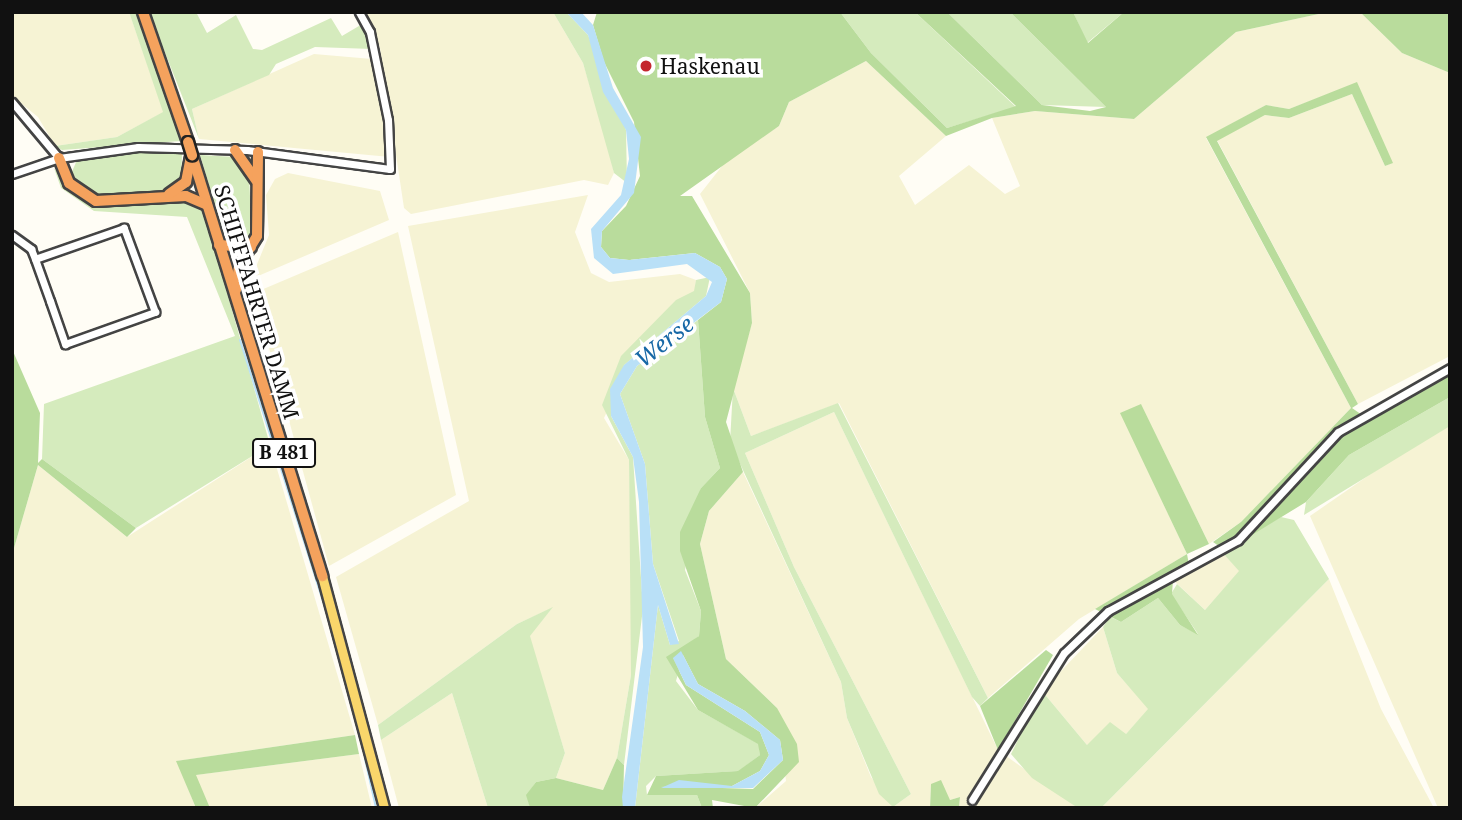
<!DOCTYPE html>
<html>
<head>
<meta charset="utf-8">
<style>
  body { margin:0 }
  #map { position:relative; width:1462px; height:820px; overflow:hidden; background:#fffdf5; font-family:"Noto Serif",serif }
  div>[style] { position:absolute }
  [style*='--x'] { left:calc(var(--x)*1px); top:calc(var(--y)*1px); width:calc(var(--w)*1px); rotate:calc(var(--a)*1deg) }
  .farmland>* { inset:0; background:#f6f3d4 }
  .green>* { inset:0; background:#d5ebbd }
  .forest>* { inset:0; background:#b9dc9c }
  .water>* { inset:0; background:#b9e0f7 }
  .stream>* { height:2px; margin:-1px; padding:0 1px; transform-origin:1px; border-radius:1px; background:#b9e0f7 }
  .roads { filter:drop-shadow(2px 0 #444) drop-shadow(-2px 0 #444) drop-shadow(0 2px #444) drop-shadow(0 -2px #444) }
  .minor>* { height:7px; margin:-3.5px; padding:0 3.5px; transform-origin:3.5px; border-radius:3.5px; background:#fff }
  .major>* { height:9px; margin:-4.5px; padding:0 4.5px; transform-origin:4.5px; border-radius:4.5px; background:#f9d66b }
  .highway>* { height:10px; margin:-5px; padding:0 5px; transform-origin:5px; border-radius:5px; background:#f5a25d }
  .bridges { filter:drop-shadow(2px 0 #222) drop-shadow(-2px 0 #222) drop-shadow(0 2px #222) drop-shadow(0 -2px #222) }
  .highway-bridge>* { height:10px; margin:-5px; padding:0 5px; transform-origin:5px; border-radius:5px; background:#f5a25d }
  .dots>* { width:19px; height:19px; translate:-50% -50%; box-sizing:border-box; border:4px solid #fff; border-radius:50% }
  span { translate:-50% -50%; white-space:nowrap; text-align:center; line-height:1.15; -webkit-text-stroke:7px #fff; paint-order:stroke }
  .shield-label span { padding:2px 5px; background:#fff; border:2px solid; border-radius:5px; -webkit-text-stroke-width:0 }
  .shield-label { font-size:19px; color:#111; font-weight:700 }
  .poi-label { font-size:21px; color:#111 }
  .left { translate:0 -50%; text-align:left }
  .street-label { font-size:21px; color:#111 }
  .water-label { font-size:23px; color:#1768a6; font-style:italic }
  .frame { position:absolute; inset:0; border:14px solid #111; pointer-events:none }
</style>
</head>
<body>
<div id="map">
  <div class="farmland">
    <div style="clip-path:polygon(12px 12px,129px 12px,164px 112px,117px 137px,55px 146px,38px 117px,12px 96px)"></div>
    <div style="clip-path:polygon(366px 12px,553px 12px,583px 63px,608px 146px,614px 173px,608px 185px,584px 180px,411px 214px,404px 208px,380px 48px)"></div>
    <div style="clip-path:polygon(1328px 12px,1361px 13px,1402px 53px,1450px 73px,1450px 356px,1358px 404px,1217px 140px,1265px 115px,1289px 118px,1352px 94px,1385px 166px,1392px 163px,1357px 83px,1289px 109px,1266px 105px,1206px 138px,1351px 408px,1241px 522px,1209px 544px,1141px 405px,1121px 413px,1187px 554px,1079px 619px,988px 698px,839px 403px,751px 436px,733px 388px,752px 323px,750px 293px,700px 194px,726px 161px,779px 126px,789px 102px,866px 61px,946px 136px,899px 176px,915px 205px,969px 165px,1005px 194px,1020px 186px,992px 118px,1035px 111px,1134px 119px,1236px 32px)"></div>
    <div style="clip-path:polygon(314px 54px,372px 59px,390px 157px,199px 139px,192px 109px)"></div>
    <div style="clip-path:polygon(288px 173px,380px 191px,389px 220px,251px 279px,269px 235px,266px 195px,275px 179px)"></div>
    <div style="clip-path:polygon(588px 195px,575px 232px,591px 273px,609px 282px,680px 274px,696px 280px,695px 291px,646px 331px,604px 418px,629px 460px,632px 605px,631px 675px,617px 758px,603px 790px,556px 778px,565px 753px,529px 636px,552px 608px,517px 624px,378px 725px,336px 577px,469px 501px,408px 226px)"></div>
    <div style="clip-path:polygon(398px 232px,456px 495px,329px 566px,254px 293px)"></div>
    <div style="clip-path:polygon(834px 412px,998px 750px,1078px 808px,959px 808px,960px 797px,950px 800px,931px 784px,930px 808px,755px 808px,786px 781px,777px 708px,726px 659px,700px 544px,709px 511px,743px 472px,841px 682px,847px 718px,871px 777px,893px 807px,911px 794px,794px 567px,745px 453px)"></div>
    <div style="clip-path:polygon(1450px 426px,1450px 808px,1438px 808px,1310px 516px,1427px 435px)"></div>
    <div style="clip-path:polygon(270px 445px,355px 735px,177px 761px,196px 808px,12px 808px,12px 555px,38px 465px,127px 537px)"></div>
    <div style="clip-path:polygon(1221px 551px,1240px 571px,1205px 610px,1173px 580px)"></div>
    <div style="clip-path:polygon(1329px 579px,1381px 709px,1434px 808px,1101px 808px)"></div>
    <div style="clip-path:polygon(1103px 627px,1117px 673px,1149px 709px,1126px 734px,1087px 745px,1042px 691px)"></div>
    <div style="clip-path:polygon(452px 693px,488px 808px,399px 808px,381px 740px)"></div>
    <div style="clip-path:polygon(359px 754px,372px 808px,210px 808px,195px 775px)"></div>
  </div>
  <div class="green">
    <div style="clip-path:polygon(129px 12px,139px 12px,153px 46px,181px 141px,62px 150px,55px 146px,117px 137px,163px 112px)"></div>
    <div style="clip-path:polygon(149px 12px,196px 12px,207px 33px,236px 15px,253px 49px,262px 50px,331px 18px,342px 36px,364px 23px,372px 49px,315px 47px,276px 64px,269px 75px,192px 109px,199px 139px)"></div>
    <div style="clip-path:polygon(553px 12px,566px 12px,588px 35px,626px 130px,627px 183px,614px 173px,583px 63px)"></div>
    <div style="clip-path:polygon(840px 12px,915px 12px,1016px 107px,947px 128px,871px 53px)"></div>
    <div style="clip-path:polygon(947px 12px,1010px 12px,1106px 107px,1042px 105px)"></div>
    <div style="clip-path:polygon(1073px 12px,1124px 12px,1087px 43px)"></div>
    <div style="clip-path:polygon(138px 152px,182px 154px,181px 182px,162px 192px,104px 198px,84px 192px,71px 174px,77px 160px)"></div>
    <div style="clip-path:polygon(200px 155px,236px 157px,249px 176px,252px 236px,246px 244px,225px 240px)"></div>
    <div style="clip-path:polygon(54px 168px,72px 192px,95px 205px,176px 200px,196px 201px,204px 210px,270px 445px,136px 528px,42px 459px,44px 404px,235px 336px,187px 217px,94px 211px,61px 188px)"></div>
    <div style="clip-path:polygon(710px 277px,706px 296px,624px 365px,611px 416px,633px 457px,643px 608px,624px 765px,617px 758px,631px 675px,629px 460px,602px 405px,621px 356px,676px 300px,694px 291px,696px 280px)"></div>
    <div style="clip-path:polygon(698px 320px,705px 417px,720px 468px,701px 488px,685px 570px,701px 611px,699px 636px,686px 646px,676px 681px,698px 710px,759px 744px,760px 755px,739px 771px,656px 776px,646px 786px,647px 795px,697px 795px,702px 808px,635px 808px,658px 605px,670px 645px,679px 641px,653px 564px,645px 464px,620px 394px,637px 366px)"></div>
    <div style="clip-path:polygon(733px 388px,751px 436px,838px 403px,988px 698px,980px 706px,972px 697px,834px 412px,745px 453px,794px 567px,911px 794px,893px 807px,879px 794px,847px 718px,841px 682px,730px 442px)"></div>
    <div style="clip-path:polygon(1450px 397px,1450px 426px,1304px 515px,1306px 502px,1349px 455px)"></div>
    <div style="clip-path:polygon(1281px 517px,1294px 520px,1329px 579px,1101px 808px,1078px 808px,1032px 778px,1011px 754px,1042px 691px,1087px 745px,1110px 722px,1126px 734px,1148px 709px,1117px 673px,1103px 627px,1110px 617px,1121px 622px,1158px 598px,1180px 625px,1198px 634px,1171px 594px,1177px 584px,1205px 610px,1239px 571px,1221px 551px)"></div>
    <div style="clip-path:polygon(553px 607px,530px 636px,565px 753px,556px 778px,536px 782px,527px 795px,530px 808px,488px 808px,452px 693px,381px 740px,378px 725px,517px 624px)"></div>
  </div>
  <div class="forest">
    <div style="clip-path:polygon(evenodd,597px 12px,840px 12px,871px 53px,947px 128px,1016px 106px,915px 12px,947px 12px,1042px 105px,1090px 111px,1106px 107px,1010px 12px,1073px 12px,1088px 43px,1124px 12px,1328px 12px,1236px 32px,1134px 119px,1035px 111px,992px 118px,946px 136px,866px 61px,789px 102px,779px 126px,680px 196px,692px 196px,750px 293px,752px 323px,726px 422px,743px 472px,709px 511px,700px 544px,726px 659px,777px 708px,797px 744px,799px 762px,755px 808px,712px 800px,713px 808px,702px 808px,697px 795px,647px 795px,656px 776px,738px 771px,760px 755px,758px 744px,698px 710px,666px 657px,699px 636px,701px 611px,680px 551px,680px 532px,701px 488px,720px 468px,705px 417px,698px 320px,721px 302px,727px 279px,720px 267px,695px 253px,629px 260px,610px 258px,601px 247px,602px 231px,626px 206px,640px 176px,634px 122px,604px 62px,593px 25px,597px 12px,683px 655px,698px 684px,745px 711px,780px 740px,783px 760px,753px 789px,660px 786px,732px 786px,760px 771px,769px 755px,760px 732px,686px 685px,673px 658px,683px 655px)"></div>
    <div style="clip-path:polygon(1347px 12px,1450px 12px,1450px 73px,1402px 53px,1361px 13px)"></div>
    <div style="clip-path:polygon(1357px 82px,1393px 163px,1385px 166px,1352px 94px,1289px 118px,1265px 115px,1217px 141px,1358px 404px,1352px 408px,1365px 417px,1450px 373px,1450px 397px,1349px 455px,1306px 502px,1226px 551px,1213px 542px,1241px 522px,1351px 408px,1206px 137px,1266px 105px,1289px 109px)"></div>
    <div style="clip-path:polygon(12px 349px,40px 413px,38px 463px,42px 459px,136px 528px,127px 537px,38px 465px,12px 555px)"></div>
    <div style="clip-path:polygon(1141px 404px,1209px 544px,1187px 554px,1190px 570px,1173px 580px,1172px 594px,1198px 635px,1180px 625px,1158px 598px,1121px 622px,1095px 609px,1187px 554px,1120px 413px)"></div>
    <div style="clip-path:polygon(1046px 650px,1053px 655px,998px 750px,980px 706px)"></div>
    <div style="clip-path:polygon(355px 735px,359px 754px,196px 775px,210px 808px,196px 808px,176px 761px)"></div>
    <div style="clip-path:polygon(617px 758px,624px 765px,623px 808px,530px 808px,526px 795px,536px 782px,556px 778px,603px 790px)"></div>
    <div style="clip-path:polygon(941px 780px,950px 800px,960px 797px,959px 808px,930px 808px,931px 784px)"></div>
  </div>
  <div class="water">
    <div style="clip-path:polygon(566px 12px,581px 12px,593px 25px,613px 88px,641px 137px,634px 193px,602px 231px,601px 247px,610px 258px,629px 260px,695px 253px,720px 267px,727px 279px,721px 302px,637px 366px,620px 394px,645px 464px,653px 564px,679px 644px,670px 645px,658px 605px,635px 808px,623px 808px,622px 797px,643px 647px,639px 502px,633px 457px,611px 416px,610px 389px,624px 365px,706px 296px,712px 282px,687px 264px,613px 274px,594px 258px,591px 229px,621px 195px,629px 159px,626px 130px,603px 92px,588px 35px)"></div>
    <div style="clip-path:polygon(681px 651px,698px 684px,745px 711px,780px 740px,783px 760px,753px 788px,661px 788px,679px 780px,732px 786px,760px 771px,769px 755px,760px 732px,686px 685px,673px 658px)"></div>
  </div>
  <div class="stream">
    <div style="--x:240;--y:340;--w:103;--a:72.4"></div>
    <div style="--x:274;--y:447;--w:198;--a:72.4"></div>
    <div style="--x:360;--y:736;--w:12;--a:76"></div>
    <div style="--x:365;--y:759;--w:50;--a:77.3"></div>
  </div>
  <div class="roads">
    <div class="minor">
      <div style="--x:12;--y:102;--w:73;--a:50"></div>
      <div style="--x:12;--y:174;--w:50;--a:-18.8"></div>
      <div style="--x:59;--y:158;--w:80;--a:-7.9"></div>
      <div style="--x:138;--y:147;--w:109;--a:1.6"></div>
      <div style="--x:247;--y:150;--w:144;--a:7.6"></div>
      <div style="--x:390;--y:169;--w:49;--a:-92.3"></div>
      <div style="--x:388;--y:120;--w:90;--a:-101.6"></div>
      <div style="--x:370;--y:32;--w:23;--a:-119"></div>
      <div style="--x:12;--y:235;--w:24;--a:36"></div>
      <div style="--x:31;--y:249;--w:11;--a:68"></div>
      <div style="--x:35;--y:259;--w:45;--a:70.3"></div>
      <div style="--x:50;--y:301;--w:46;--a:70.8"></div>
      <div style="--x:65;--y:344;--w:96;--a:-19.6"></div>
      <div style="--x:155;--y:312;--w:90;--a:-110.3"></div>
      <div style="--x:124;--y:228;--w:94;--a:160.8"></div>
      <div style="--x:972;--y:800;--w:173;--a:-58"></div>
      <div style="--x:1064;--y:653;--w:61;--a:-43.7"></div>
      <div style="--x:1108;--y:611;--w:148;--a:-28.6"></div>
      <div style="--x:1238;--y:540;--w:147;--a:-47.2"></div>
      <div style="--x:1338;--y:432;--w:129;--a:-29.7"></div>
    </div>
    <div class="major">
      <div style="--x:322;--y:576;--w:240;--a:75"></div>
    </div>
    <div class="highway">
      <div style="--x:143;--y:12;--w:138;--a:70.9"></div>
      <div style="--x:235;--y:150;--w:37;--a:55"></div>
      <div style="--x:192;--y:155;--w:441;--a:72.8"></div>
      <div style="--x:59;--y:158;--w:27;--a:68"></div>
      <div style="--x:69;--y:183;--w:32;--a:34"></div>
      <div style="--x:96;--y:201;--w:90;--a:-3.2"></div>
      <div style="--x:186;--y:196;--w:23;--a:23"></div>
      <div style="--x:169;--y:194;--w:21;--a:-35"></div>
      <div style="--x:186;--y:182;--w:25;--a:-79"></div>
      <div style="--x:219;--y:245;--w:32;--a:4"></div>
      <div style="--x:236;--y:290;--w:25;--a:-83"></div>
      <div style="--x:239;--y:265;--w:34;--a:-58"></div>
      <div style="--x:257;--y:236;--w:84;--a:-89.3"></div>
    </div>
  </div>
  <div class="bridges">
    <div class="highway-bridge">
      <div style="--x:188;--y:142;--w:14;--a:73"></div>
    </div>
  </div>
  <div class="dots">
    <div style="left:646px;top:66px;background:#c4262e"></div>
  </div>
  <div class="shield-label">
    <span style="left:284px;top:453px">B 481</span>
  </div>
  <div class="poi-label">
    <span class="left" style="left:660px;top:66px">Haskenau</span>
  </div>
  <div class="street-label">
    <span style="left:257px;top:302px;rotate:73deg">SCHIFFFAHRTER DAMM</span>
  </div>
  <div class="water-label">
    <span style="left:664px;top:341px;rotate:-38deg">Werse</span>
  </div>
  <div class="frame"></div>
</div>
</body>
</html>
